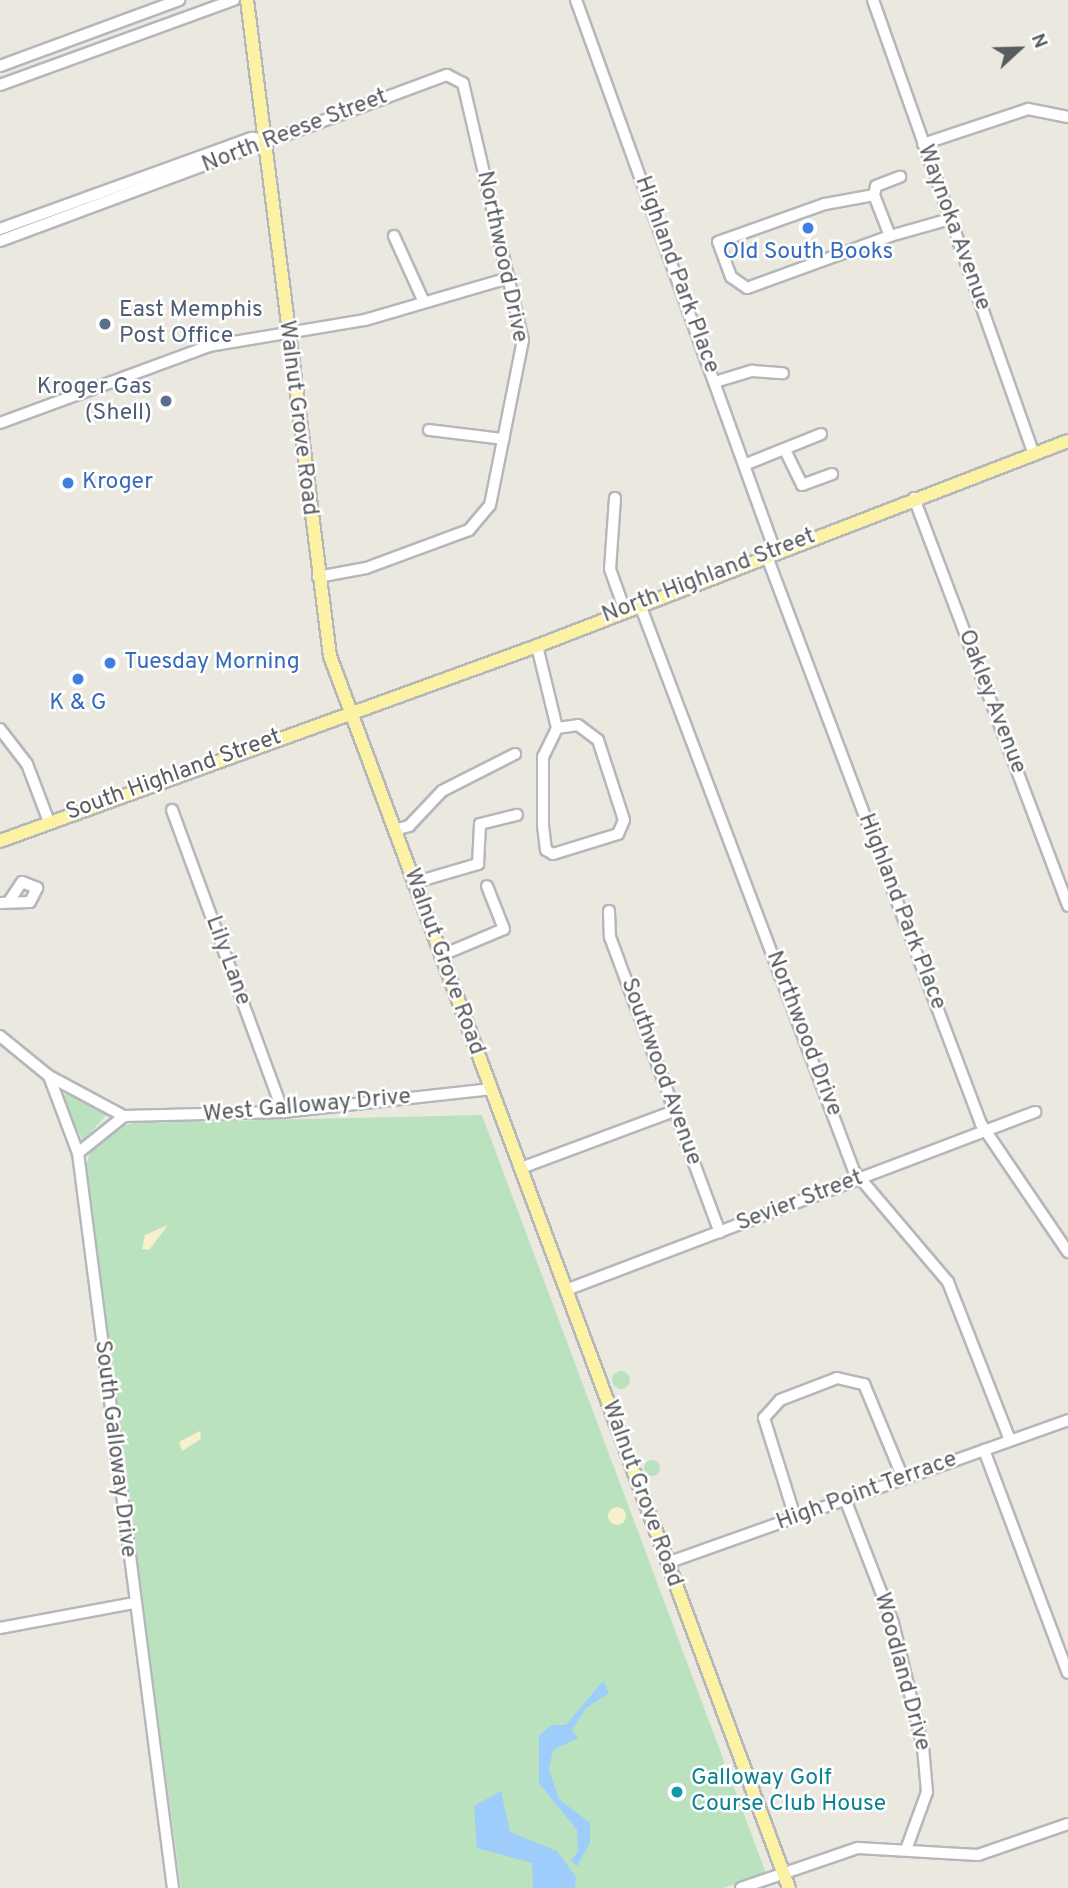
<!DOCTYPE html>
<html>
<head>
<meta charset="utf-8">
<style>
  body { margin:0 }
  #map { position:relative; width:1068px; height:1888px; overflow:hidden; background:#ebe9df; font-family:Overpass,sans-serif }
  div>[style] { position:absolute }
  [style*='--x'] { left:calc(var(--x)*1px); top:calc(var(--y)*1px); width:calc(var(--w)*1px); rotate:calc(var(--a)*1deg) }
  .green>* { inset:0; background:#bbe2be }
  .round { border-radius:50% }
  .sand>* { inset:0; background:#f8f0cd }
  .water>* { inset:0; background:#9ecdfc }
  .roads { filter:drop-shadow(2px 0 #b5b7bc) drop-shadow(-2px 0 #b5b7bc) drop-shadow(0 2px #b5b7bc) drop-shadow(0 -2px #b5b7bc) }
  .minor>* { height:10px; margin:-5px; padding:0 5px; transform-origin:5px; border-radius:5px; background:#fff }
  .major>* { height:12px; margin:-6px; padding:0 6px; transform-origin:6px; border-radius:6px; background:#fcf2a3 }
  .dots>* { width:19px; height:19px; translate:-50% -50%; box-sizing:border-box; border:4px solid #fff; border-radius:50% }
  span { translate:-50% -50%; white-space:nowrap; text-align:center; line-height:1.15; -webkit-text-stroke:5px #fff; paint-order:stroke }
  .street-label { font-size:23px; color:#585b60 }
  .shop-label { font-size:23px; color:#366cbe }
  .left { translate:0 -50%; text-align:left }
  .service-label { font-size:23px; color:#4e5e75 }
  .right { translate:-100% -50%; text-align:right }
  .culture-label { font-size:23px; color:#0d838f }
  .north { position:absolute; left:984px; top:14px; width:70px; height:70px; -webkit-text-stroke:5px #fff; paint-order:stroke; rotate:68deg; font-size:19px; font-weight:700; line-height:28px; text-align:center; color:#585b60 }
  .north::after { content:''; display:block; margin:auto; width:24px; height:32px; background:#585b60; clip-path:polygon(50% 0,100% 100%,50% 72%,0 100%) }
</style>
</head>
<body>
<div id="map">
  <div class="green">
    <div style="clip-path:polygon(66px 1094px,108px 1113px,83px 1141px,62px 1098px)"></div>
    <div style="clip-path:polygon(482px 1115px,766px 1873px,723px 1888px,181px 1888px,85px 1171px,91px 1148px,111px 1130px,133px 1123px)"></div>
    <div class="round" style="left:612px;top:1371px;width:18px;height:18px"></div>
    <div class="round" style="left:644px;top:1460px;width:16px;height:16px"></div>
  </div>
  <div class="sand">
    <div style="clip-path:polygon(168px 1225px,149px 1250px,142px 1249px,145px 1235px)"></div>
    <div style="clip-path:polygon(200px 1431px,201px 1439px,182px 1451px,179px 1442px)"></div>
    <div class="round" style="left:608px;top:1507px;width:18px;height:18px"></div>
  </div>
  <div class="water">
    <div style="clip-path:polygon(603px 1681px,609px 1693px,586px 1708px,572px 1730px,578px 1738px,553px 1750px,549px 1770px,559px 1799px,590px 1823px,590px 1843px,577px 1866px,571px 1861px,578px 1851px,577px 1830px,539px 1783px,539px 1736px,551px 1725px,566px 1725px)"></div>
    <div style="clip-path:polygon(501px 1791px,510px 1832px,557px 1851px,576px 1877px,575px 1888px,533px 1888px,532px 1863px,477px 1848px,474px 1806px)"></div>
  </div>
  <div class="roads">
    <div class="minor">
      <div style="--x:576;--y:0;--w:586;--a:70.14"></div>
      <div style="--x:873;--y:0;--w:483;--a:70.5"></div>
      <div style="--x:0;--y:66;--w:191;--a:-20.2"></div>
      <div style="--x:0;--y:85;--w:249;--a:-20"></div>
      <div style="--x:923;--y:144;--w:111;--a:-18.4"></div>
      <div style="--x:1028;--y:109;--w:41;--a:11.3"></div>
      <div style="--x:874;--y:195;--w:44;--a:68.7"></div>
      <div style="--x:890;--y:236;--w:62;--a:-15.8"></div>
      <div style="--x:0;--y:229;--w:268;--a:-19.9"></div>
      <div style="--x:252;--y:138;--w:17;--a:7"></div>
      <div style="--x:394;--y:236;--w:72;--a:65.6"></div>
      <div style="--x:890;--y:236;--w:152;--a:160"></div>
      <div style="--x:747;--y:288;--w:19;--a:-145"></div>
      <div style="--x:731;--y:277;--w:37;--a:-110"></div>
      <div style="--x:718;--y:242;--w:114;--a:-19.6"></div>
      <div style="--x:825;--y:204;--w:50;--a:-10.4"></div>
      <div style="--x:874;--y:195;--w:9;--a:-77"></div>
      <div style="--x:876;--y:186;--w:26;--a:-21"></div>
      <div style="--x:0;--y:241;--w:477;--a:-20.4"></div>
      <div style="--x:447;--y:75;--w:18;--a:27"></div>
      <div style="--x:463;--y:83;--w:264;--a:76.9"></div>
      <div style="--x:523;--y:340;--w:168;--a:101.3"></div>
      <div style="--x:490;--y:505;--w:33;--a:130"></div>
      <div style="--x:469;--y:530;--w:110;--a:159.7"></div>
      <div style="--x:366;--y:568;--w:49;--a:169.4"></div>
      <div style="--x:715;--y:382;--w:39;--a:-17"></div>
      <div style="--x:752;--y:371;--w:31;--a:4"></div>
      <div style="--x:0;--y:423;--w:223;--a:-20.2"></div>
      <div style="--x:209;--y:346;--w:158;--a:-9.5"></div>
      <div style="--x:365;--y:320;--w:150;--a:-16.3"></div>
      <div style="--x:429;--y:430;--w:75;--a:6.9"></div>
      <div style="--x:785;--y:450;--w:39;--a:64"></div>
      <div style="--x:802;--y:485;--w:32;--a:-20"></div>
      <div style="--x:744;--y:465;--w:83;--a:-21.9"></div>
      <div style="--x:615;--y:498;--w:71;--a:94"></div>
      <div style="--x:610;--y:569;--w:41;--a:70.3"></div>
      <div style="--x:914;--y:498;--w:436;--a:69.3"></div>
      <div style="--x:766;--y:554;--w:609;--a:69.33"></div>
      <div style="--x:981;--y:1124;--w:155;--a:55.8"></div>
      <div style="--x:639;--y:602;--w:608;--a:69.3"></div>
      <div style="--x:854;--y:1171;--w:145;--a:49.7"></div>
      <div style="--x:948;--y:1282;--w:170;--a:68.6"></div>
      <div style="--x:537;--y:646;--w:84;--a:76.3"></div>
      <div style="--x:578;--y:725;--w:25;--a:37"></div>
      <div style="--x:598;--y:740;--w:84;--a:72"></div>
      <div style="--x:624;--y:820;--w:15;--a:113"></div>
      <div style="--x:618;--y:834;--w:68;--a:162.9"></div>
      <div style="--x:553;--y:854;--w:8;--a:-150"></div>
      <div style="--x:546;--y:850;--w:24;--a:-97"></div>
      <div style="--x:543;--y:826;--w:69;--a:-90"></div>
      <div style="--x:543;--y:757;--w:32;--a:-64"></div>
      <div style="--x:557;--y:728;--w:21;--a:-8"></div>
      <div style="--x:0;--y:729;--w:44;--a:52.4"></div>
      <div style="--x:27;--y:764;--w:62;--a:69.2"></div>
      <div style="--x:172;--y:810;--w:322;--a:69.8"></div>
      <div style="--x:394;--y:830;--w:16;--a:-15"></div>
      <div style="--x:409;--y:826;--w:48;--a:-46.7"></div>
      <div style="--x:442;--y:791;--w:82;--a:-26.9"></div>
      <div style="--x:413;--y:883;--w:68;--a:-16.3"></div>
      <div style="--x:478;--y:864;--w:40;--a:-87.1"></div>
      <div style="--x:480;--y:824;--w:38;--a:-14"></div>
      <div style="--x:0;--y:903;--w:30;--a:-2"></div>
      <div style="--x:30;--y:902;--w:16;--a:-63"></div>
      <div style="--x:37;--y:888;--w:16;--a:-158"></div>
      <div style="--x:22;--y:882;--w:22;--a:124"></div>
      <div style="--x:609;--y:911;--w:26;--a:88"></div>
      <div style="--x:610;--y:937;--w:315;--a:69.6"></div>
      <div style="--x:440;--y:956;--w:69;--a:-22.9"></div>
      <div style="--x:504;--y:929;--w:46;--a:-111.6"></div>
      <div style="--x:0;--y:1036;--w:63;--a:39.2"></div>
      <div style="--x:49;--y:1076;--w:82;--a:69.4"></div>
      <div style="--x:78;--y:1153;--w:741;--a:82.64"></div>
      <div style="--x:49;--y:1076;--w:85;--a:28.1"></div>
      <div style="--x:78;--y:1153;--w:59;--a:-38.8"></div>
      <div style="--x:124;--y:1116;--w:159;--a:-1.4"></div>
      <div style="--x:283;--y:1112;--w:208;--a:-6.3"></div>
      <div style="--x:521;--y:1168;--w:163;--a:-20.4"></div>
      <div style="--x:566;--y:1290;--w:502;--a:-20.78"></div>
      <div style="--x:984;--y:1450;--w:238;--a:69.4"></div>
      <div style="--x:845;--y:1499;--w:133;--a:68.8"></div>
      <div style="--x:893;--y:1623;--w:128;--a:76.4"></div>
      <div style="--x:923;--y:1747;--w:45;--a:84.9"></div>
      <div style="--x:927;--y:1792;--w:59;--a:110"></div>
      <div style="--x:795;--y:1517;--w:104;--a:-107.4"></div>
      <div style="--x:764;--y:1418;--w:24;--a:-48"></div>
      <div style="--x:780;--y:1400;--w:61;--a:-21.1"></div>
      <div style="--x:837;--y:1378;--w:28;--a:13"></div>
      <div style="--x:864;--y:1384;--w:102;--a:67.5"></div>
      <div style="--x:667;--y:1563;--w:426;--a:-19.6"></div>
      <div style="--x:0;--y:1628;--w:136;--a:-10.6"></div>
      <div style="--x:741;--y:1888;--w:124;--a:-18.9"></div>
      <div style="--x:858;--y:1848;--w:120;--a:3.3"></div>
      <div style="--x:978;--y:1855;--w:95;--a:-19"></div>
    </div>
    <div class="major">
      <div style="--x:247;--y:0;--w:661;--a:82.79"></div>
      <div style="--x:330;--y:656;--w:1315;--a:69.57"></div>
      <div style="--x:0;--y:841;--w:571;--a:-19.96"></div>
      <div style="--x:537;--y:646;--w:569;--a:-21.11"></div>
    </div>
  </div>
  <div class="dots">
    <div style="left:808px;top:228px;background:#3f7fe0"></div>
    <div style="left:105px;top:324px;background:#5c6f8a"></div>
    <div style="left:166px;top:401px;background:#5c6f8a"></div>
    <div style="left:68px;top:483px;background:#3f7fe0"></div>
    <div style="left:110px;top:663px;background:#3f7fe0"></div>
    <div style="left:78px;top:679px;background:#3f7fe0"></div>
    <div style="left:677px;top:1792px;background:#0f9aa8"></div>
  </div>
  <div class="street-label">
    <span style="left:295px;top:132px;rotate:-21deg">North Reese Street</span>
    <span style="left:953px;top:228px;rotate:70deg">Waynoka Avenue</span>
    <span style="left:501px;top:257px;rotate:78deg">Northwood Drive</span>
    <span style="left:676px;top:275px;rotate:70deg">Highland Park Place</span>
    <span style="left:297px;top:418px;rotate:83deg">Walnut Grove Road</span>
    <span style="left:709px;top:577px;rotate:-21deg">North Highland Street</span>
    <span style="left:991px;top:702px;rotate:69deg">Oakley Avenue</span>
    <span style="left:174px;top:776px;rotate:-20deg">South Highland Street</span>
    <span style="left:901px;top:912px;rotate:69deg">Highland Park Place</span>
    <span style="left:227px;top:961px;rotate:70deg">Lily Lane</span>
    <span style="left:443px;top:962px;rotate:70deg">Walnut Grove Road</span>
    <span style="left:803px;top:1034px;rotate:69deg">Northwood Drive</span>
    <span style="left:660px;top:1072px;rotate:70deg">Southwood Avenue</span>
    <span style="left:307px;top:1107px;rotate:-5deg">West Galloway Drive</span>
    <span style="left:800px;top:1202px;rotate:-21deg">Sevier Street</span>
    <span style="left:114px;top:1449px;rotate:83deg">South Galloway Drive</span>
    <span style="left:867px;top:1492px;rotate:-20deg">High Point Terrace</span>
    <span style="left:641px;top:1494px;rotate:70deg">Walnut Grove Road</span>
    <span style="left:901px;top:1672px;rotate:75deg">Woodland Drive</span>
  </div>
  <div class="shop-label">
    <span style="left:808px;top:253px">Old South Books</span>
    <span class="left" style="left:82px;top:483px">Kroger</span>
    <span class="left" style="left:124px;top:663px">Tuesday Morning</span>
    <span style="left:78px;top:704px">K &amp; G</span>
  </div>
  <div class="service-label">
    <span class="left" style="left:119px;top:324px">East Memphis<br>Post Office</span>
    <span class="right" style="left:152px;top:401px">Kroger Gas<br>(Shell)</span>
  </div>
  <div class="culture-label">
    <span class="left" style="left:691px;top:1792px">Galloway Golf<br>Course Club House</span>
  </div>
  <div class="north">N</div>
</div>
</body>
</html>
